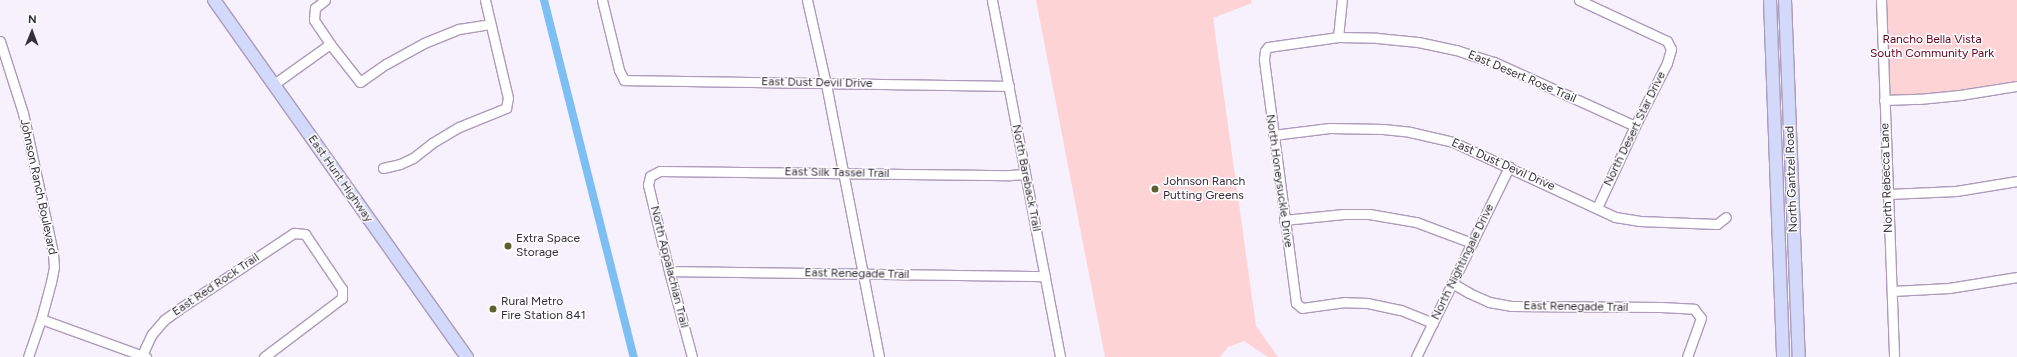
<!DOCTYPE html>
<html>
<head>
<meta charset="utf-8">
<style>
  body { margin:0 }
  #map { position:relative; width:2017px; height:357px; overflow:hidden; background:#f7f0fd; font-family:Figtree,sans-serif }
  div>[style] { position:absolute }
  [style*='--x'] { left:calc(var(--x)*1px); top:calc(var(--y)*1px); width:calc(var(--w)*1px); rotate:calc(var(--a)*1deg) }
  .green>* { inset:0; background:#fdd3d6 }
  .canal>* { height:8px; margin:-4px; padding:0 4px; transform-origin:4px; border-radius:4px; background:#7ebff3 }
  .roads { filter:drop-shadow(1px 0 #ac9bbb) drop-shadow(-1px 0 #ac9bbb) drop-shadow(0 1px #ac9bbb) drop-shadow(0 -1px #ac9bbb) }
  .minor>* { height:9px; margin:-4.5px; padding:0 4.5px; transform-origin:4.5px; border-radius:4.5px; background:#fff }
  .major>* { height:12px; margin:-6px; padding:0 6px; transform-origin:6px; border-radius:6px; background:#d3d9fa }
  .dots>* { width:11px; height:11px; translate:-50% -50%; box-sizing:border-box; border:2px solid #fff; border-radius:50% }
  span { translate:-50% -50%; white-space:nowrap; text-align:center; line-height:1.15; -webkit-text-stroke:3px #fff; paint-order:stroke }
  .park-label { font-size:12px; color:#5f001c }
  .street-label { font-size:12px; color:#342d3a }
  .poi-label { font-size:12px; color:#342d3a }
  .left { translate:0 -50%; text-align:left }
  .north { position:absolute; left:12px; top:12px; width:40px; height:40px; -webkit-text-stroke:3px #fff; paint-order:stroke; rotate:1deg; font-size:11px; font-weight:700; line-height:16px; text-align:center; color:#342d3a }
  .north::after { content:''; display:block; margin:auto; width:14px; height:18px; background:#342d3a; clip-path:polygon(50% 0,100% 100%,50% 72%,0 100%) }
</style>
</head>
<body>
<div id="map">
  <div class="green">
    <div style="clip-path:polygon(1036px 0,1251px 0,1252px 3px,1213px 18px,1256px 326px,1278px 357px,1268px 357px,1244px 341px,1228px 347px,1220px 357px,1105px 357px)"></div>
    <div style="clip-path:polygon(1879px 0,2017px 0,2017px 83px,1884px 100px)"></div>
  </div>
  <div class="canal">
    <div style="--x:544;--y:0;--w:368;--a:75.9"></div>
  </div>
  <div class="roads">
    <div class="minor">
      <div style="--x:325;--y:0;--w:13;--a:141"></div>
      <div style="--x:315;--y:8;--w:12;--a:95"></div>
      <div style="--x:314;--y:20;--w:29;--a:56"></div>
      <div style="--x:330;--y:44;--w:48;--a:51.7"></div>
      <div style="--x:360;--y:82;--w:32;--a:-35"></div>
      <div style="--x:386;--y:64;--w:43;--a:-28.9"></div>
      <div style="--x:424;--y:43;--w:38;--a:-22"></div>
      <div style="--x:459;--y:29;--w:31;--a:-9"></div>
      <div style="--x:602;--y:0;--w:72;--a:76.3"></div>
      <div style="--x:619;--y:70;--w:11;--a:63"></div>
      <div style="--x:624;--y:80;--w:385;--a:0.9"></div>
      <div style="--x:807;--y:0;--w:86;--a:77.3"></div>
      <div style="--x:826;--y:84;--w:278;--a:79"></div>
      <div style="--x:992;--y:0;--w:363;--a:79.2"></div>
      <div style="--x:1579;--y:0;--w:97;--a:25"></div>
      <div style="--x:1667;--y:41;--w:9;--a:63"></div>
      <div style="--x:1671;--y:49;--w:15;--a:106"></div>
      <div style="--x:1667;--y:63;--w:71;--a:116.9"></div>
      <div style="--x:1635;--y:126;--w:90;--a:114.9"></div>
      <div style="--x:1881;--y:0;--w:357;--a:87.9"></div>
      <div style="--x:1338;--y:37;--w:37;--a:-84"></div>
      <div style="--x:0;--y:41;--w:76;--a:72.3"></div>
      <div style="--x:23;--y:113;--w:143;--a:77.9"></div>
      <div style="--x:53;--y:253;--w:14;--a:86"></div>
      <div style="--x:54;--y:267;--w:15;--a:101"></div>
      <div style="--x:51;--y:282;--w:38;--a:105"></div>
      <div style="--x:41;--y:319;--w:40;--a:108.9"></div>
      <div style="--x:274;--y:84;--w:69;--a:-35.5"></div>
      <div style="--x:1884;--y:100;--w:35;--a:-2"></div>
      <div style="--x:1919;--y:99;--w:41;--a:-5.6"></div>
      <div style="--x:1960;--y:95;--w:58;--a:-9"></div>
      <div style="--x:1273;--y:135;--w:57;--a:-7"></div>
      <div style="--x:1330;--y:128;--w:53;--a:1.1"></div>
      <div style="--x:1383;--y:129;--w:27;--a:6"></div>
      <div style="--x:1410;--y:132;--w:44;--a:13.1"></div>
      <div style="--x:1453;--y:142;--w:179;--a:24.8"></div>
      <div style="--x:1615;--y:217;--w:24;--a:9"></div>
      <div style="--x:1639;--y:221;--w:78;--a:2.2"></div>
      <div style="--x:1717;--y:224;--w:11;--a:-38"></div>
      <div style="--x:383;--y:168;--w:17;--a:-13"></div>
      <div style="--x:400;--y:164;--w:14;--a:-25"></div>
      <div style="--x:413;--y:158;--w:24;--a:-38"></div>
      <div style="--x:432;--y:143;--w:31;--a:-31"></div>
      <div style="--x:459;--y:127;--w:51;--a:-22"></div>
      <div style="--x:506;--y:108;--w:10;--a:-79"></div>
      <div style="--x:508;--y:98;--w:101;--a:-103.2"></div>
      <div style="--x:1888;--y:194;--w:68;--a:-2.5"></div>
      <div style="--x:1956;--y:191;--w:62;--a:-9.3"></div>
      <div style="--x:1284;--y:220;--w:60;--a:-5.7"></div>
      <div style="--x:1344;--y:214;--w:25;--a:0"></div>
      <div style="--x:1369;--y:214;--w:48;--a:9.7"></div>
      <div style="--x:1416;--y:222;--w:60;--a:20.6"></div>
      <div style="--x:669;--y:271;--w:376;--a:0.8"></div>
      <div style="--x:1452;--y:283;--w:20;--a:30"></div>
      <div style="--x:1469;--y:293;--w:22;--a:24"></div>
      <div style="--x:1489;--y:302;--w:22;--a:10"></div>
      <div style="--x:1511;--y:306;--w:150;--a:0.4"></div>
      <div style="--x:1661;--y:307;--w:33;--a:3"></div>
      <div style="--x:1694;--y:309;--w:11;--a:52"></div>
      <div style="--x:1701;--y:318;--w:41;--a:109.7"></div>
      <div style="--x:1892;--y:291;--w:57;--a:-3"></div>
      <div style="--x:1949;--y:288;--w:69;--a:-9.2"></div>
      <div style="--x:41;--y:319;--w:112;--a:19.9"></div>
      <div style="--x:1433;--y:323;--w:35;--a:-158"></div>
      <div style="--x:1400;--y:310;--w:33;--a:-168"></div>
      <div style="--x:1368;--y:303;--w:23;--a:-178"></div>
      <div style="--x:1345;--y:302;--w:43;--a:172.1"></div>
      <div style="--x:1302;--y:308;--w:8;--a:-140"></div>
      <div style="--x:1296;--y:303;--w:246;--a:-97.5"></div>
      <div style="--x:1264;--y:59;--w:8;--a:-83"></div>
      <div style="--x:1265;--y:51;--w:5;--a:-53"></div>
      <div style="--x:1268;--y:47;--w:71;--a:-8.1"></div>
      <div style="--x:1338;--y:37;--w:39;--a:1"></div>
      <div style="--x:1377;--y:38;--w:41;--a:5.6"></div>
      <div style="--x:1418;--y:42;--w:39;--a:12"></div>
      <div style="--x:1456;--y:50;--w:40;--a:18"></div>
      <div style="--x:1494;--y:62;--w:155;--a:24.4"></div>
      <div style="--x:142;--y:355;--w:23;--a:-65"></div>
      <div style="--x:152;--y:334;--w:18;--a:-49"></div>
      <div style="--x:164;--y:320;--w:19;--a:-36"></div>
      <div style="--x:179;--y:309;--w:138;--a:-33.5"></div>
      <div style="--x:294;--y:233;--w:11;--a:5"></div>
      <div style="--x:305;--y:234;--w:66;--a:56.1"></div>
      <div style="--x:342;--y:289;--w:9;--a:90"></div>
      <div style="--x:342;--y:298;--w:98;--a:142.9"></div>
      <div style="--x:692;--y:357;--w:89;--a:-105"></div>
      <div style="--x:669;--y:271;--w:89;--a:-103.7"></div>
      <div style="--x:648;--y:185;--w:9;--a:-77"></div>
      <div style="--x:650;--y:176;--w:11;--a:-27"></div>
      <div style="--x:660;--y:171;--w:350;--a:0.7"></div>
      <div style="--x:1010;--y:175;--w:15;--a:-4"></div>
      <div style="--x:1416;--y:357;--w:212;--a:-63.9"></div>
    </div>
    <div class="major">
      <div style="--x:214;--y:0;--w:438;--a:54.7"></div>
      <div style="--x:1770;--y:0;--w:357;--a:87.9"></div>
      <div style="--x:1785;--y:0;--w:357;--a:87.8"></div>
    </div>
  </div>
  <div class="dots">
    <div style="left:1155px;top:189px;background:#5e602d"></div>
    <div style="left:508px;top:246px;background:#5e602d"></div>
    <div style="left:493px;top:309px;background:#5e602d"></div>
  </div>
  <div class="park-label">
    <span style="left:1932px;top:47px">Rancho Bella Vista<br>South Community Park</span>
  </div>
  <div class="street-label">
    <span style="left:1522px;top:77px;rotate:23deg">East Desert Rose Trail</span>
    <span style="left:817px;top:83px;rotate:1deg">East Dust Devil Drive</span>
    <span style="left:1635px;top:129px;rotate:-64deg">North Desert Star Drive</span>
    <span style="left:1503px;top:165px;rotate:24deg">East Dust Devil Drive</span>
    <span style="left:837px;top:173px;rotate:1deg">East Silk Tassel Trail</span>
    <span style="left:1026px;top:178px;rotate:79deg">North Bareback Trail</span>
    <span style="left:1887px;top:178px;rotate:-92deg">North Rebecca Lane</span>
    <span style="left:340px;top:179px;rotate:55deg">East Hunt Highway</span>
    <span style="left:1792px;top:179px;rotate:-92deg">North Gantzel Road</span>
    <span style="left:1279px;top:181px;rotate:82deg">North Honeysuckle Drive</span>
    <span style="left:38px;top:187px;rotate:78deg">Johnson Ranch Boulevard</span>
    <span style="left:1463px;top:262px;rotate:-64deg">North Nightingale Drive</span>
    <span style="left:669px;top:267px;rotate:76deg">North Appalachian Trail</span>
    <span style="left:857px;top:274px;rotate:1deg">East Renegade Trail</span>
    <span style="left:216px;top:285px;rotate:-34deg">East Red Rock Trail</span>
    <span style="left:1576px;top:307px;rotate:1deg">East Renegade Trail</span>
  </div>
  <div class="poi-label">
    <span class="left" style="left:1163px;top:189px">Johnson Ranch<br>Putting Greens</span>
    <span class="left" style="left:516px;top:246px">Extra Space<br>Storage</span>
    <span class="left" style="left:501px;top:309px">Rural Metro<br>Fire Station 841</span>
  </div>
  <div class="north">N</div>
</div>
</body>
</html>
